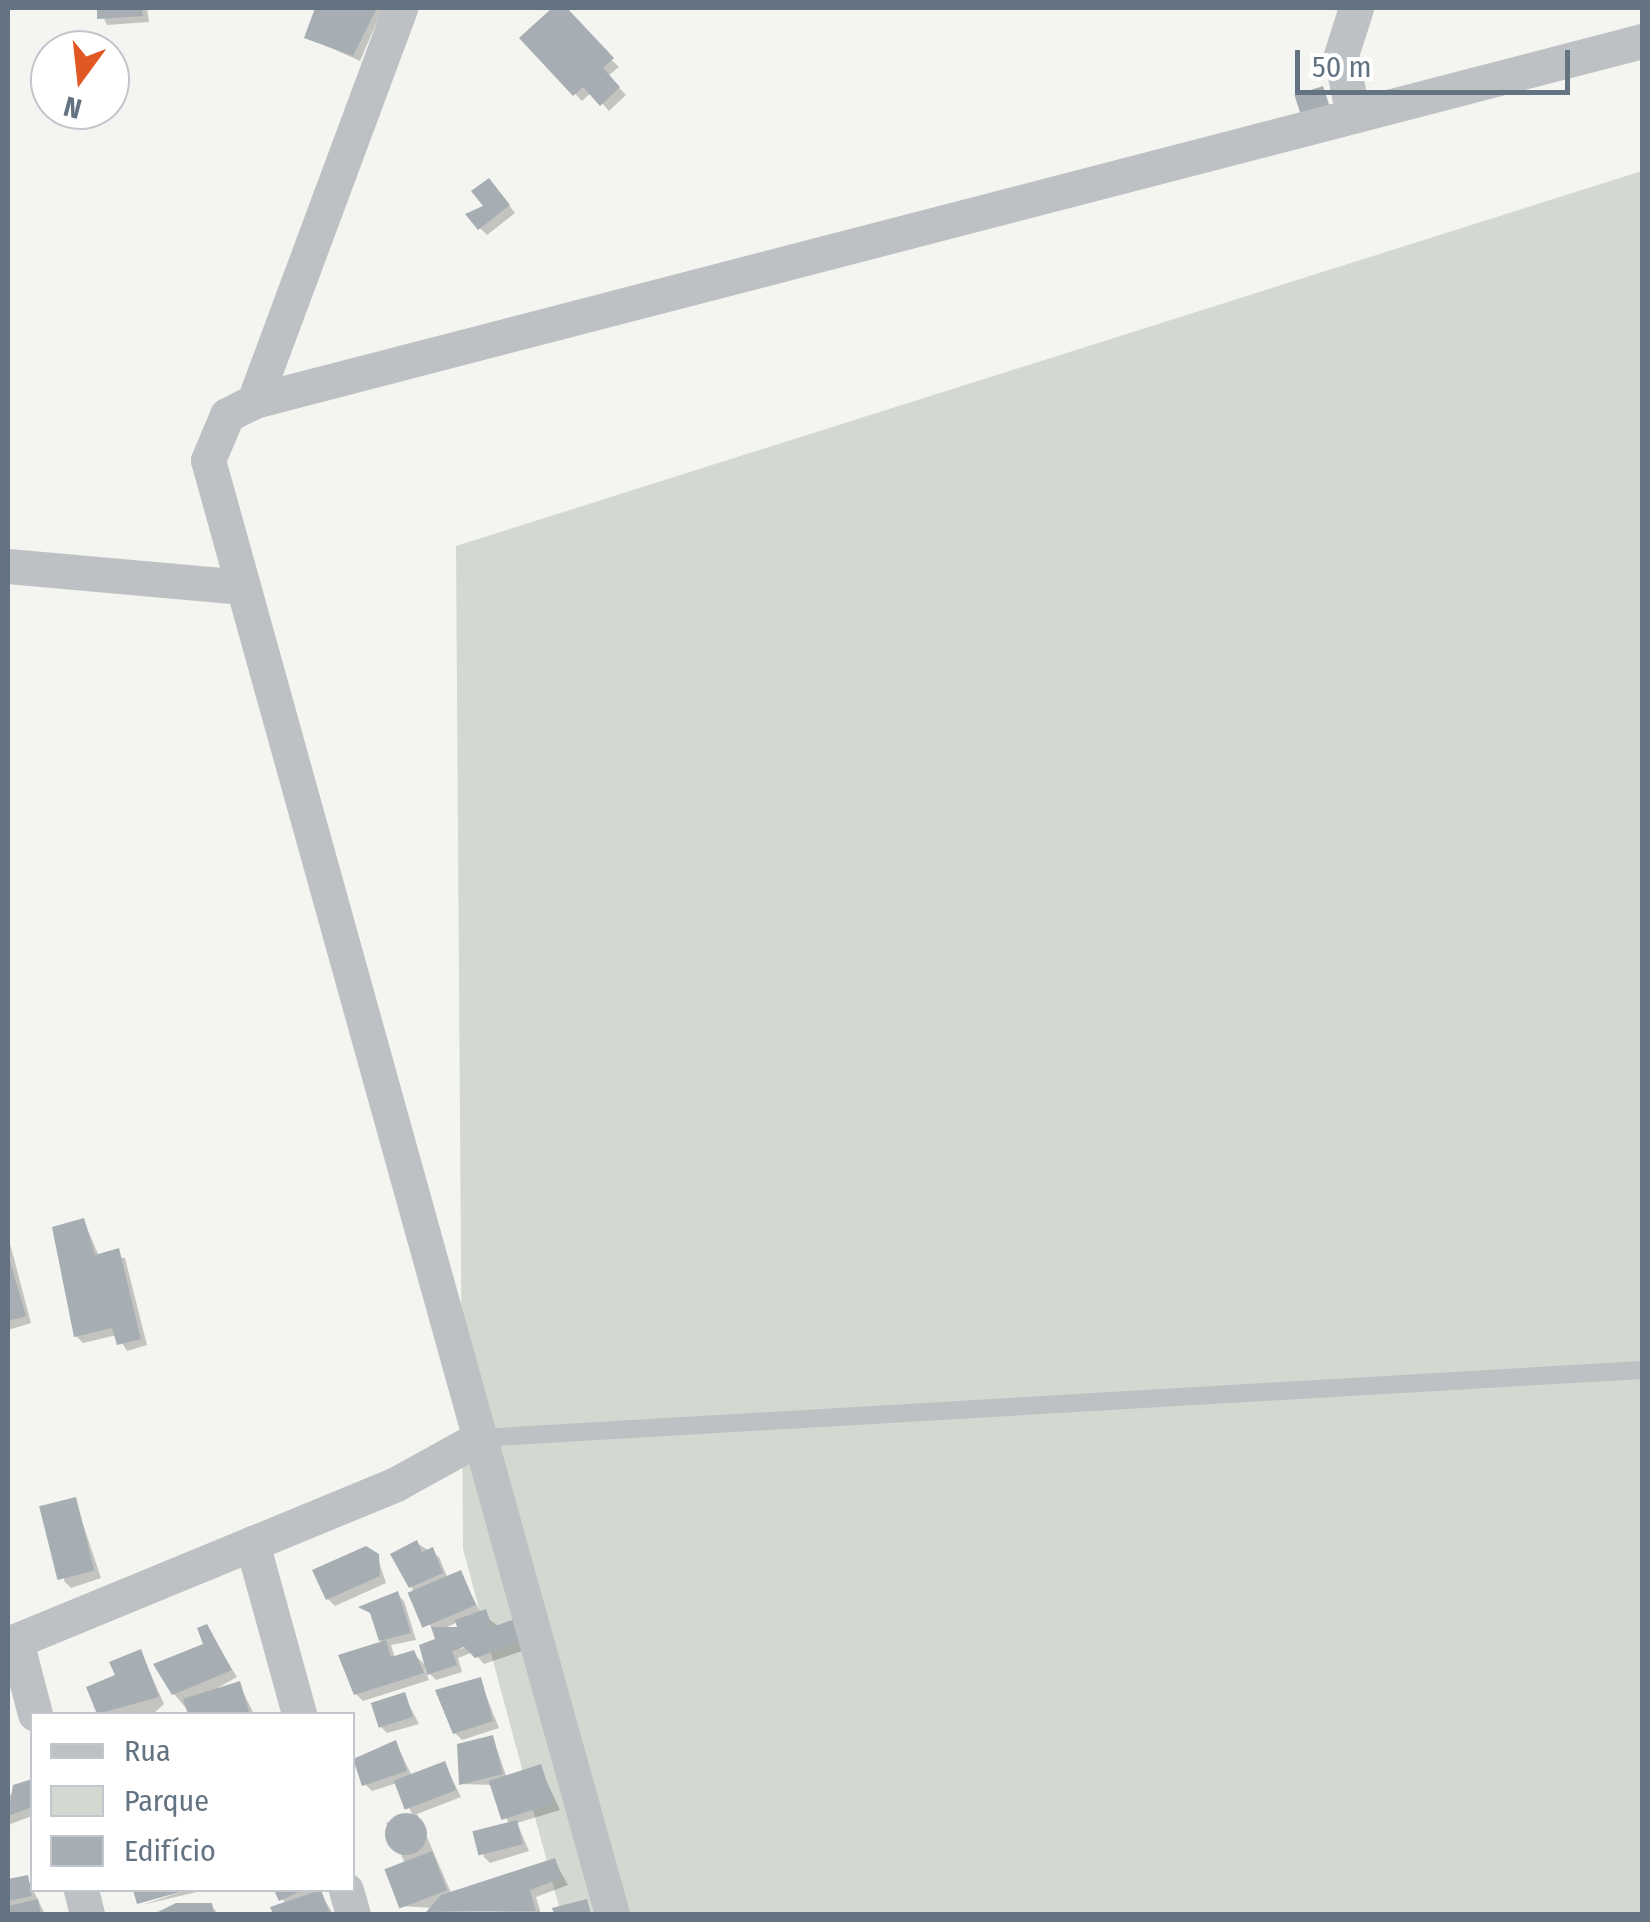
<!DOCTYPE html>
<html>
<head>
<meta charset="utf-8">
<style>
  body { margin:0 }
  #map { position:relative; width:1650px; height:1922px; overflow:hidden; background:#f4f4f0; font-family:"Fira Sans Condensed",sans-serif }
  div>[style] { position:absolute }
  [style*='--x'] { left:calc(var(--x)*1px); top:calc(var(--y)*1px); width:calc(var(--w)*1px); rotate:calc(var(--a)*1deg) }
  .green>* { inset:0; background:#d3d9d0 }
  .shadow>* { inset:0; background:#0003 }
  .building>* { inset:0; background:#a7aeb3; transform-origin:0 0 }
  .round { border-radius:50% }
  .lane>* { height:18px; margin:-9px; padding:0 9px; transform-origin:9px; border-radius:9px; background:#bdc1c4 }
  .street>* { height:35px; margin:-17.5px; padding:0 17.5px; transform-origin:17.5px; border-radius:17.5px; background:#bdc1c4 }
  span { translate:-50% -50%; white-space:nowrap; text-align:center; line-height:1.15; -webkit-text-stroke:10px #fff; paint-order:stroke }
  .frame { position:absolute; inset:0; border:10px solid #647381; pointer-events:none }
  .legend { position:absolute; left:30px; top:1712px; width:325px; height:180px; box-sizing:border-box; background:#fff; border:2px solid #c1c7cd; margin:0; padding:12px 18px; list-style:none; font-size:30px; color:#647381 }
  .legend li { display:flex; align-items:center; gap:20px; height:50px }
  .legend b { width:50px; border:2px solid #c1c7cd }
  .north { position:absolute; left:30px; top:30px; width:100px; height:100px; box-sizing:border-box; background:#fff; border:2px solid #c1c7cd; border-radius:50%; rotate:195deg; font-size:28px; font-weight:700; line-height:40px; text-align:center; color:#647381 }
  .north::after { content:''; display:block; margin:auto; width:35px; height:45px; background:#e15824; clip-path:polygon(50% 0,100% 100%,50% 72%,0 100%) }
  .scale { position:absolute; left:1295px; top:50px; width:275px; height:45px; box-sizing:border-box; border:5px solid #647381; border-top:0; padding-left:12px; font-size:30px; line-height:35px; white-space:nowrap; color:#647381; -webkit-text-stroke:8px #fff; paint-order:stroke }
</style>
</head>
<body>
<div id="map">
  <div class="green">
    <div style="clip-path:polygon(1642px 171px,1642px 1914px,561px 1914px,463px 1549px,456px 546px)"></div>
  </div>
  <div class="shadow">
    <div style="clip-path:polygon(99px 8px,147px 8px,149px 22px,107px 25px)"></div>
    <div style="clip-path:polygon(317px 8px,383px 8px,360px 61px,307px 37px)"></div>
    <div style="clip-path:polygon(556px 8px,619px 67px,608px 76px,626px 95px,609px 111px,592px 92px,582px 101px,522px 38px)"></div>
    <div style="clip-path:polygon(497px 190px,515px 213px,487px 235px,480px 228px)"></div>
    <div style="clip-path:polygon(84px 1221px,99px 1256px,125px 1258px,147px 1345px,127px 1351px,117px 1335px,83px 1343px,76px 1336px)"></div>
    <div style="clip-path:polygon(8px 1236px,31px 1323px,8px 1330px)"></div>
    <div style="clip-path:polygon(75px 1500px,101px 1578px,71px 1588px,64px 1581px)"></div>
    <div style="clip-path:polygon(evenodd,417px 1543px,439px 1557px,448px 1579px,460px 1573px,481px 1613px,528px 1649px,484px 1664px,473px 1652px,458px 1658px,462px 1672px,436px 1680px,424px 1668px,429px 1680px,363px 1701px,356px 1694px,382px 1644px,368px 1606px,397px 1594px,404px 1601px,416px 1640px,391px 1645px,395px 1658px,413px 1653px,427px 1667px,438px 1641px,411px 1586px,417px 1543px,458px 1622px,460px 1630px,441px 1630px,458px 1622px,417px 1543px,468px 1631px,473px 1645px,460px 1649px,468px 1631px)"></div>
    <div style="clip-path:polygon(377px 1556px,386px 1583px,335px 1606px,328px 1599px)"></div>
    <div style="clip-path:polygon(206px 1627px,237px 1677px,207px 1694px,239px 1684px,254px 1714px,191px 1714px,174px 1694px,206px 1645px)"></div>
    <div style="clip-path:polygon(141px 1652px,164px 1704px,153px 1714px,100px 1714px,90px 1688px,118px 1677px)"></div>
    <div style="clip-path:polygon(480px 1680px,499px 1728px,462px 1740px,455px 1733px)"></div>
    <div style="clip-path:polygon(404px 1695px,419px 1724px,387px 1733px,380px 1726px)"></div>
    <div style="clip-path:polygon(493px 1738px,507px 1778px,540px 1767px,560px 1810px,517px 1823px,529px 1851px,490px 1863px,483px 1856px,509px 1824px,493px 1785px,462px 1784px)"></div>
    <div style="clip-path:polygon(396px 1743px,411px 1774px,444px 1763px,461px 1797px,417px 1814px,452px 1895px,554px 1860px,568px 1885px,536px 1897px,541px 1914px,399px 1906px,405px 1863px,386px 1823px,412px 1814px,397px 1783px,372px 1791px,365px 1784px)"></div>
    <div style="clip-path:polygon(32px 1782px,32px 1816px,8px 1825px,8px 1796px)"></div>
    <div style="clip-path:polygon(27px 1878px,45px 1914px,8px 1914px,8px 1882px)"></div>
    <div style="clip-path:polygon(187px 1890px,205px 1890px,142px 1905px)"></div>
    <div style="clip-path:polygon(277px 1890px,319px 1890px,333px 1914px,276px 1914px,285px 1903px)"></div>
    <div style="clip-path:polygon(211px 1906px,219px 1914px,155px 1911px)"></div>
  </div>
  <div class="building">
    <div style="clip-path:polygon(97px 8px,142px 8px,143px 16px,97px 19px)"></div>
    <div style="clip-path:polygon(315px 8px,377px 8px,353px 56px,304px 38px)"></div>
    <div style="clip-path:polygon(552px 8px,567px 8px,614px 58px,603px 68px,620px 87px,600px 106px,583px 87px,573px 96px,519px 38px)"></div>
    <div style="left:1323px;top:86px;width:20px;height:30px;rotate:72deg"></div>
    <div style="clip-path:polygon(489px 178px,510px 205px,478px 230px,465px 214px,483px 206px,471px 191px)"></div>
    <div style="clip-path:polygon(84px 1218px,95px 1255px,119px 1248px,141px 1339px,117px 1345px,112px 1328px,74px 1337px,52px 1227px)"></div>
    <div style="clip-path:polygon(8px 1255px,26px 1316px,8px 1321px)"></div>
    <div style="left:76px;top:1497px;width:76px;height:38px;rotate:76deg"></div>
    <div style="clip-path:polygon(417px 1540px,422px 1552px,433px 1547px,443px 1573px,409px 1588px,390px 1554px)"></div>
    <div style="clip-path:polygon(366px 1546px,379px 1554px,380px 1576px,326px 1600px,312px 1570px)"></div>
    <div style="left:461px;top:1570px;width:38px;height:58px;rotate:67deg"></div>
    <div style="clip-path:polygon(398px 1591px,411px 1633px,379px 1641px,370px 1613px,358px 1607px)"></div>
    <div style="clip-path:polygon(486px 1609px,492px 1627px,515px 1619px,523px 1642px,475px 1658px,464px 1647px,452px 1651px,457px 1665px,427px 1675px,419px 1645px,435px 1639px,431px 1627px,457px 1627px,455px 1620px)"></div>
    <div style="clip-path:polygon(207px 1624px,232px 1670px,172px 1695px,153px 1664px,203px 1644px,197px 1628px)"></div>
    <div style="clip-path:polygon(386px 1640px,391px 1657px,414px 1650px,424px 1673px,354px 1695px,338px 1655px)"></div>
    <div style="clip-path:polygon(141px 1649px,159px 1697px,97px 1714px,86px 1687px,115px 1675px,109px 1662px)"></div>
    <div style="clip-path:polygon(481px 1677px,493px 1721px,453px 1734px,435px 1690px)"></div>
    <div style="clip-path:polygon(240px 1681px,250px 1714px,188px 1714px,183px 1699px)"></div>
    <div style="left:405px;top:1692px;width:26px;height:36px;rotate:72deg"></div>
    <div style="clip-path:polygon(493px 1735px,503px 1774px,459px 1785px,457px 1744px)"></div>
    <div style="clip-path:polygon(396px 1740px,407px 1771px,362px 1786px,353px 1759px)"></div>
    <div style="left:445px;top:1761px;width:31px;height:55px;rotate:69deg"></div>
    <div style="left:541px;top:1764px;width:41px;height:55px;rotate:72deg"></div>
    <div style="clip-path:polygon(32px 1779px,32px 1807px,8px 1816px,13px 1785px)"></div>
    <div class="round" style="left:385px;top:1813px;width:42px;height:42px"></div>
    <div style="left:517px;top:1820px;width:25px;height:46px;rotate:76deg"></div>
    <div style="left:432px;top:1851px;width:42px;height:51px;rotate:69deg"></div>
    <div style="clip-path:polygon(555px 1858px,562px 1878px,530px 1890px,536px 1911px,426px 1912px,441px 1895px)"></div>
    <div style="clip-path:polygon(28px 1875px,32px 1896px,8px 1901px,8px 1879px)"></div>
    <div style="clip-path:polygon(133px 1890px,183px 1890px,184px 1891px,137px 1904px)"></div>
    <div style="clip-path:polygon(274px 1890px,303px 1890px,279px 1901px)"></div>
    <div style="clip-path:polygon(321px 1890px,330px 1914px,273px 1914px,270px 1907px)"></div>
    <div style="clip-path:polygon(38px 1899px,41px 1914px,8px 1914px,8px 1906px)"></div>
    <div style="clip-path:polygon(587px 1899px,591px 1914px,554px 1914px,552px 1908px)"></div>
    <div style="clip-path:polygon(176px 1903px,212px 1903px,214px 1914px,154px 1914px)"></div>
  </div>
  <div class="lane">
    <div style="--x:479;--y:1438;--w:1165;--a:-3.35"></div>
  </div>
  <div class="street">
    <div style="--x:1353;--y:116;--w:62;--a:-101.1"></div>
    <div style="--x:1341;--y:55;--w:49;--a:-72.3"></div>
    <div style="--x:254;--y:401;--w:419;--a:-69.6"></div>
    <div style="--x:8;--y:566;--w:236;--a:5.1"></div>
    <div style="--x:252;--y:1543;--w:177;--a:74.6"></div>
    <div style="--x:16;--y:1641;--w:75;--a:75.4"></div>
    <div style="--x:8;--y:1644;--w:420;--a:-22.4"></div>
    <div style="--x:396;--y:1484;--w:95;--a:-29"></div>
    <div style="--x:81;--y:1890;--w:25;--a:76"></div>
    <div style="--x:346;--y:1890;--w:25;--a:74"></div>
    <div style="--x:612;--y:1914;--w:1509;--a:-105.53"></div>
    <div style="--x:208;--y:460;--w:49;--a:-67.1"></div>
    <div style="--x:227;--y:415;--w:30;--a:-27"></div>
    <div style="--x:254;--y:401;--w:1434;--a:-14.54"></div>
  </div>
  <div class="frame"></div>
  <ul class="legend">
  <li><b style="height:12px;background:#bdc1c4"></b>Rua</li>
  <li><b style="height:28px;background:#d3d9d0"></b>Parque</li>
  <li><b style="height:28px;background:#a7aeb3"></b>Edifício</li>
  </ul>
  <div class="north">N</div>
  <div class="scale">50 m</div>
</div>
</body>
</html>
